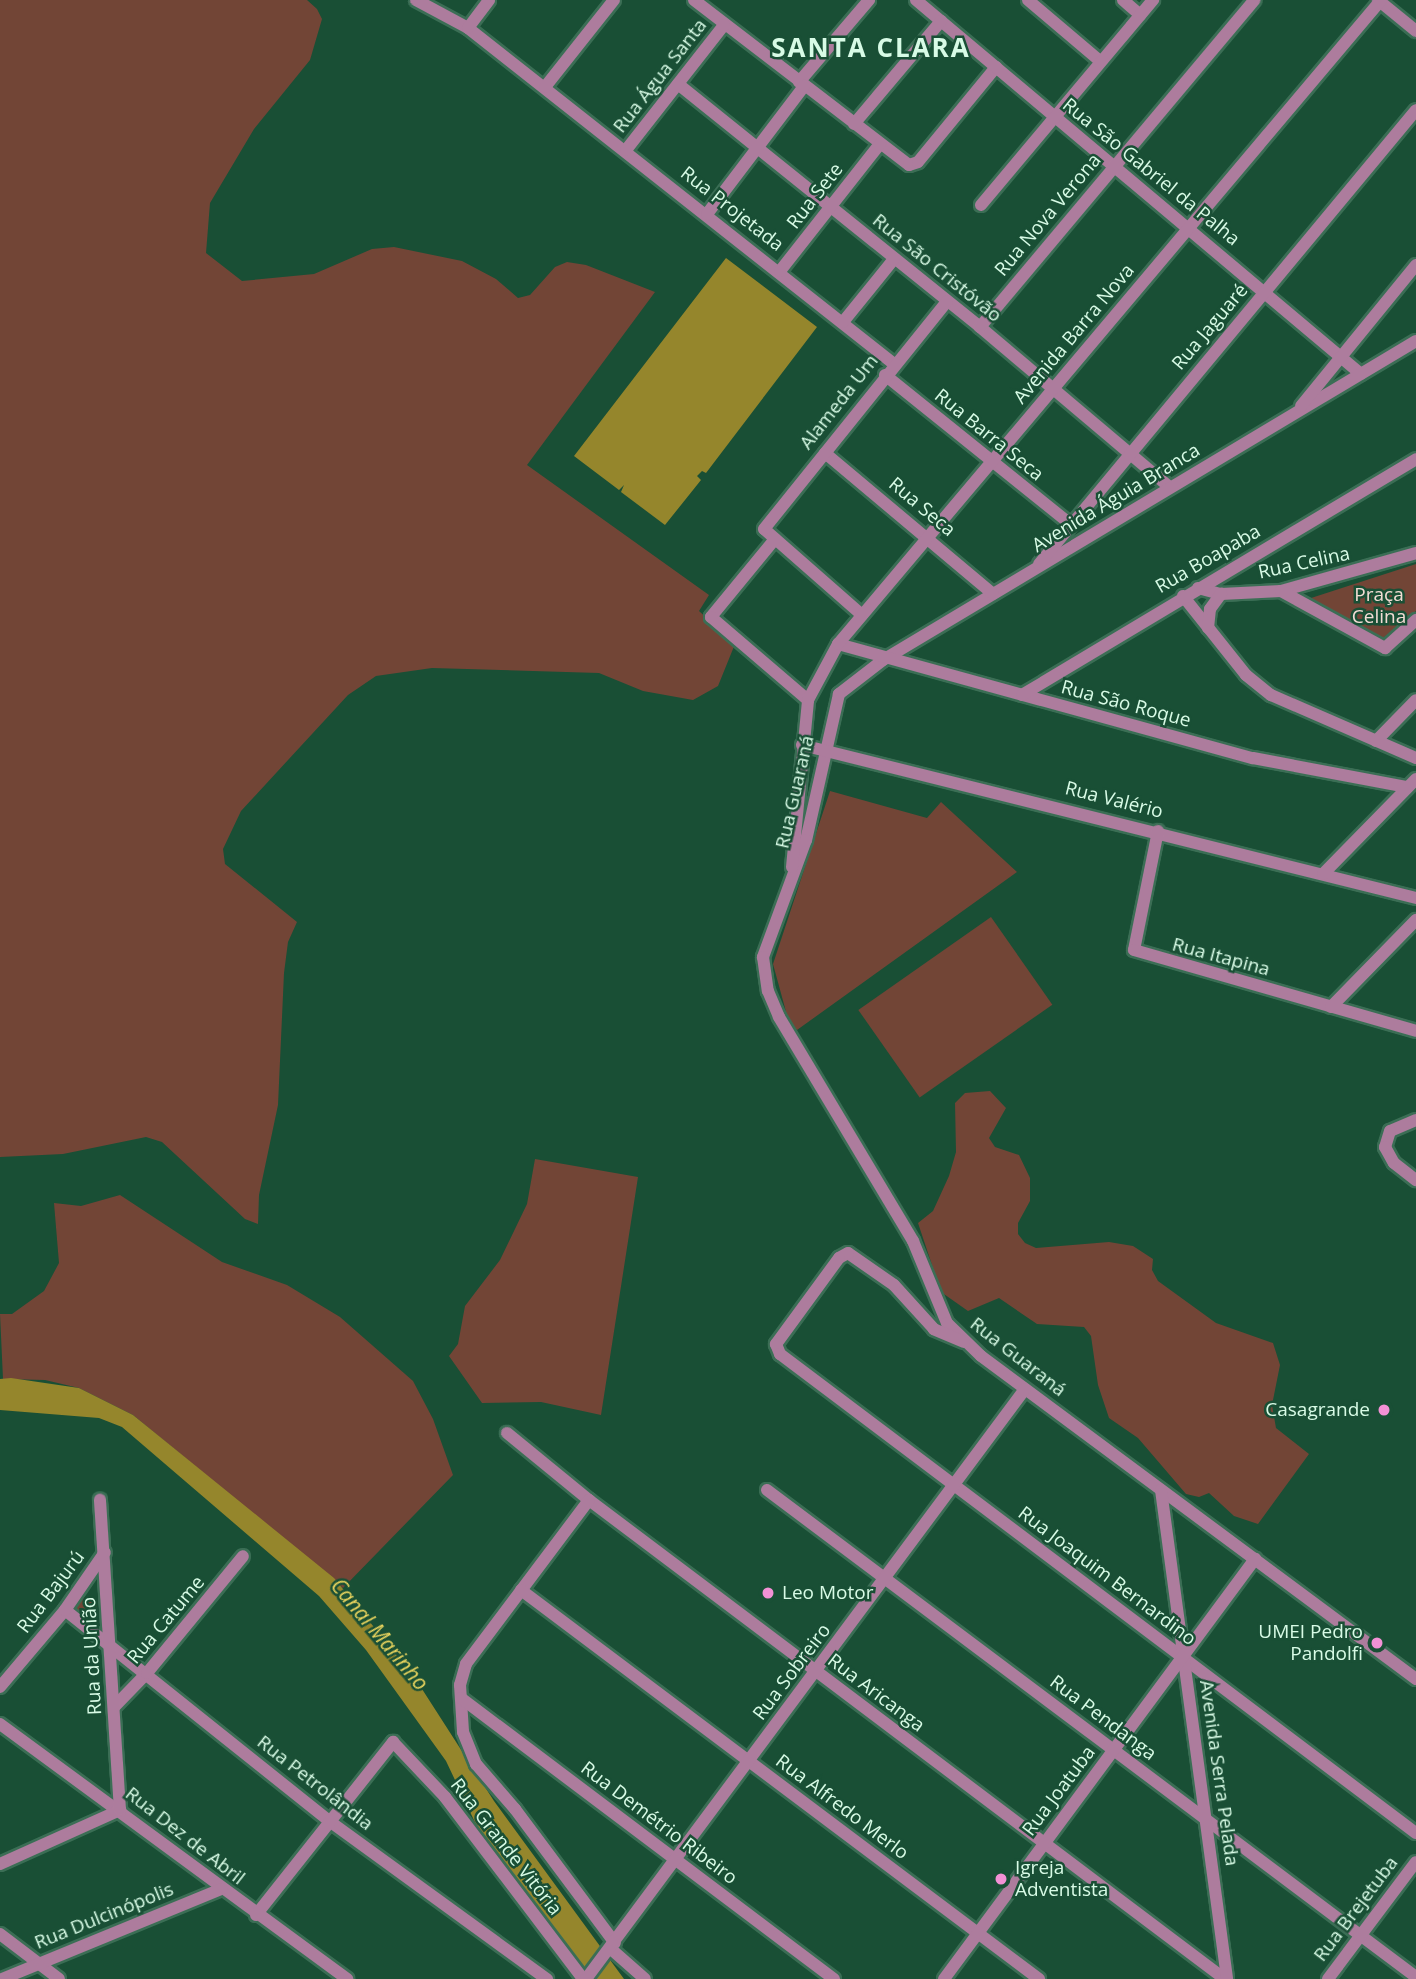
<!DOCTYPE html>
<html>
<head>
<meta charset="utf-8">
<style>
  body { margin:0 }
  #map { position:relative; width:1416px; height:1979px; overflow:hidden; background:#194f35; font-family:"Open Sans",sans-serif }
  div>[style] { position:absolute }
  [style*='--x'] { left:calc(var(--x)*1px); top:calc(var(--y)*1px); width:calc(var(--w)*1px); rotate:calc(var(--a)*1deg) }
  .green>* { inset:0; background:#724536; transform-origin:0 0 }
  .round { border-radius:50% }
  .water>* { inset:0; background:#95862c }
  .roads { filter:drop-shadow(2px 0 #3b6e55) drop-shadow(-2px 0 #3b6e55) drop-shadow(0 2px #3b6e55) drop-shadow(0 -2px #3b6e55) }
  .minor>* { height:12px; margin:-6px; padding:0 6px; transform-origin:6px; border-radius:6px; background:#ad7c9d }
  .dots>* { width:19px; height:19px; translate:-50% -50%; box-sizing:border-box; border:4px solid #194f35; border-radius:50% }
  span { translate:-50% -50%; white-space:nowrap; text-align:center; line-height:1.15; -webkit-text-stroke:5px #194f35; paint-order:stroke }
  .street-label { font-size:19px; color:#d8fbe6 }
  .park-label { font-size:19px; color:#f3dcd4 }
  .poi-label { font-size:19px; color:#d8fbe6 }
  .right { translate:-100% -50%; text-align:right }
  .left { translate:0 -50%; text-align:left }
  .water-label { font-size:21px; color:#e9d45e; font-style:italic }
  .district-label { font-size:26px; color:#d8fbe6; font-weight:700; letter-spacing:2px }
</style>
</head>
<body>
<div id="map">
  <div class="green">
    <div style="clip-path:polygon(0 0,307px 0,317px 9px,322px 19px,310px 60px,254px 129px,210px 203px,206px 253px,242px 281px,314px 274px,372px 249px,394px 247px,462px 261px,496px 279px,518px 298px,530px 295px,555px 267px,567px 262px,586px 265px,655px 292px,527px 465px,709px 595px,699px 611px,735px 644px,718px 686px,693px 700px,643px 691px,599px 673px,432px 668px,376px 676px,348px 695px,241px 811px,223px 849px,225px 864px,297px 922px,288px 942px,284px 973px,278px 1105px,259px 1195px,258px 1224px,245px 1219px,162px 1142px,146px 1137px,63px 1154px,0 1157px)"></div>
    <div style="clip-path:polygon(1416px 564px,1416px 611px,1383px 638px,1308px 599px)"></div>
    <div style="clip-path:polygon(830px 791px,927px 818px,941px 802px,1017px 872px,797px 1030px,788px 1019px,773px 964px)"></div>
    <div style="left:991px;top:917px;width:107px;height:162px;rotate:55deg"></div>
    <div style="clip-path:polygon(990px 1091px,1006px 1108px,989px 1138px,995px 1147px,1019px 1155px,1030px 1178px,1030px 1201px,1018px 1223px,1018px 1234px,1025px 1243px,1036px 1248px,1109px 1242px,1133px 1246px,1153px 1259px,1152px 1270px,1158px 1281px,1216px 1323px,1273px 1343px,1280px 1365px,1272px 1405px,1276px 1428px,1309px 1454px,1258px 1524px,1234px 1516px,1209px 1493px,1199px 1497px,1186px 1494px,1138px 1438px,1109px 1418px,1098px 1385px,1091px 1336px,1084px 1327px,1037px 1324px,999px 1298px,968px 1311px,941px 1292px,918px 1223px,933px 1211px,949px 1176px,956px 1152px,955px 1103px,965px 1093px)"></div>
    <div style="clip-path:polygon(535px 1159px,638px 1177px,601px 1415px,541px 1402px,482px 1403px,449px 1356px,458px 1344px,465px 1306px,500px 1260px,527px 1204px)"></div>
    <div style="clip-path:polygon(120px 1195px,222px 1262px,287px 1285px,340px 1317px,413px 1381px,433px 1419px,453px 1475px,343px 1588px,133px 1415px,79px 1388px,45px 1380px,3px 1379px,0 1314px,12px 1314px,44px 1291px,59px 1263px,54px 1203px,81px 1206px)"></div>
    <div class="round" style="left:75px;top:1598px;width:22px;height:22px"></div>
  </div>
  <div class="water">
    <div style="clip-path:polygon(726px 258px,817px 327px,706px 473px,702px 471px,697px 476px,701px 480px,665px 525px,621px 492px,624px 485px,619px 490px,574px 456px)"></div>
    <div style="clip-path:polygon(11px 1378px,79px 1388px,133px 1415px,334px 1578px,413px 1675px,494px 1801px,624px 1979px,591px 1979px,481px 1835px,446px 1761px,366px 1650px,319px 1596px,122px 1427px,99px 1418px,0 1410px,0 1379px)"></div>
  </div>
  <div class="roads">
    <div class="minor">
      <div style="--x:416;--y:0;--w:59;--a:28.3"></div>
      <div style="--x:468;--y:28;--w:543;--a:38.26"></div>
      <div style="--x:694;--y:0;--w:271;--a:37.5"></div>
      <div style="--x:909;--y:165;--w:9;--a:-18"></div>
      <div style="--x:918;--y:162;--w:123;--a:-50.6"></div>
      <div style="--x:916;--y:0;--w:581;--a:40.05"></div>
      <div style="--x:1028;--y:0;--w:94;--a:40.3"></div>
      <div style="--x:1123;--y:0;--w:23;--a:41"></div>
      <div style="--x:1378;--y:0;--w:49;--a:39.2"></div>
      <div style="--x:468;--y:28;--w:35;--a:-53"></div>
      <div style="--x:799;--y:82;--w:108;--a:-49.5"></div>
      <div style="--x:678;--y:84;--w:388;--a:38.8"></div>
      <div style="--x:980;--y:327;--w:248;--a:40.2"></div>
      <div style="--x:545;--y:87;--w:111;--a:-51.6"></div>
      <div style="--x:854;--y:124;--w:135;--a:-49.8"></div>
      <div style="--x:626;--y:150;--w:159;--a:-51.9"></div>
      <div style="--x:981;--y:205;--w:268;--a:-50"></div>
      <div style="--x:707;--y:214;--w:161;--a:-52.8"></div>
      <div style="--x:780;--y:271;--w:162;--a:-51.8"></div>
      <div style="--x:843;--y:322;--w:81;--a:-51"></div>
      <div style="--x:980;--y:327;--w:427;--a:-50"></div>
      <div style="--x:1416;--y:341;--w:621;--a:149.1"></div>
      <div style="--x:883;--y:660;--w:56;--a:142.3"></div>
      <div style="--x:839;--y:694;--w:150;--a:102.7"></div>
      <div style="--x:806;--y:840;--w:125;--a:110.2"></div>
      <div style="--x:763;--y:957;--w:34;--a:82"></div>
      <div style="--x:768;--y:991;--w:28;--a:67"></div>
      <div style="--x:779;--y:1017;--w:261;--a:59.1"></div>
      <div style="--x:913;--y:1241;--w:89;--a:67.5"></div>
      <div style="--x:947;--y:1323;--w:47;--a:44.1"></div>
      <div style="--x:981;--y:1356;--w:542;--a:36.59"></div>
      <div style="--x:885;--y:375;--w:238;--a:38.8"></div>
      <div style="--x:1301;--y:406;--w:182;--a:-50.8"></div>
      <div style="--x:825;--y:453;--w:219;--a:40"></div>
      <div style="--x:775;--y:539;--w:101;--a:129.4"></div>
      <div style="--x:711;--y:617;--w:128;--a:40.6"></div>
      <div style="--x:1039;--y:564;--w:590;--a:-50.29"></div>
      <div style="--x:1198;--y:588;--w:24;--a:15"></div>
      <div style="--x:1221;--y:594;--w:60;--a:-2.9"></div>
      <div style="--x:1281;--y:591;--w:140;--a:-15.7"></div>
      <div style="--x:1281;--y:591;--w:119;--a:28.7"></div>
      <div style="--x:1385;--y:648;--w:42;--a:-42.1"></div>
      <div style="--x:1183;--y:596;--w:101;--a:51.4"></div>
      <div style="--x:1246;--y:675;--w:32;--a:39"></div>
      <div style="--x:1271;--y:695;--w:158;--a:23.5"></div>
      <div style="--x:862;--y:615;--w:130;--a:-138.7"></div>
      <div style="--x:764;--y:529;--w:292;--a:-51.2"></div>
      <div style="--x:1208;--y:628;--w:19;--a:-84"></div>
      <div style="--x:1210;--y:609;--w:19;--a:-54"></div>
      <div style="--x:838;--y:644;--w:430;--a:15.4"></div>
      <div style="--x:1253;--y:758;--w:157;--a:10.7"></div>
      <div style="--x:1022;--y:695;--w:459;--a:-30.9"></div>
      <div style="--x:1376;--y:741;--w:57;--a:-45.7"></div>
      <div style="--x:802;--y:745;--w:633;--a:13.99"></div>
      <div style="--x:1158;--y:831;--w:121;--a:101.4"></div>
      <div style="--x:1134;--y:950;--w:293;--a:16"></div>
      <div style="--x:792;--y:867;--w:168;--a:-84.5"></div>
      <div style="--x:808;--y:700;--w:64;--a:-61.8"></div>
      <div style="--x:838;--y:644;--w:842;--a:-49.86"></div>
      <div style="--x:1323;--y:874;--w:133;--a:-45.6"></div>
      <div style="--x:1331;--y:1007;--w:122;--a:-45.7"></div>
      <div style="--x:1416;--y:1120;--w:28;--a:157"></div>
      <div style="--x:1390;--y:1131;--w:17;--a:107"></div>
      <div style="--x:1385;--y:1147;--w:18;--a:61"></div>
      <div style="--x:1394;--y:1163;--w:28;--a:38"></div>
      <div style="--x:964;--y:1342;--w:33;--a:-157"></div>
      <div style="--x:934;--y:1329;--w:59;--a:-132.3"></div>
      <div style="--x:894;--y:1285;--w:56;--a:-145.2"></div>
      <div style="--x:848;--y:1253;--w:10;--a:151"></div>
      <div style="--x:839;--y:1258;--w:107;--a:126.2"></div>
      <div style="--x:776;--y:1344;--w:11;--a:68"></div>
      <div style="--x:780;--y:1354;--w:796;--a:36.99"></div>
      <div style="--x:507;--y:1433;--w:106;--a:39.3"></div>
      <div style="--x:589;--y:1500;--w:796;--a:36.99"></div>
      <div style="--x:767;--y:1490;--w:811;--a:36.88"></div>
      <div style="--x:1161;--y:1490;--w:493;--a:82.3"></div>
      <div style="--x:589;--y:1500;--w:205;--a:126.9"></div>
      <div style="--x:466;--y:1664;--w:22;--a:106"></div>
      <div style="--x:460;--y:1685;--w:47;--a:86.3"></div>
      <div style="--x:463;--y:1732;--w:35;--a:68"></div>
      <div style="--x:476;--y:1764;--w:60;--a:49.1"></div>
      <div style="--x:515;--y:1809;--w:167;--a:53.3"></div>
      <div style="--x:521;--y:1590;--w:648;--a:36.91"></div>
      <div style="--x:65;--y:1610;--w:342;--a:38.6"></div>
      <div style="--x:332;--y:1823;--w:266;--a:36"></div>
      <div style="--x:0;--y:1687;--w:101;--a:-49.8"></div>
      <div style="--x:65;--y:1610;--w:70;--a:-55.4"></div>
      <div style="--x:461;--y:1698;--w:467;--a:37"></div>
      <div style="--x:114;--y:1707;--w:47;--a:-45.9"></div>
      <div style="--x:147;--y:1673;--w:151;--a:-50.6"></div>
      <div style="--x:0;--y:1724;--w:431;--a:36.3"></div>
      <div style="--x:0;--y:1864;--w:132;--a:-24.2"></div>
      <div style="--x:120;--y:1810;--w:311;--a:-93.7"></div>
      <div style="--x:256;--y:1915;--w:221;--a:-51.6"></div>
      <div style="--x:393;--y:1742;--w:76;--a:46.6"></div>
      <div style="--x:445;--y:1797;--w:228;--a:52.8"></div>
      <div style="--x:0;--y:1934;--w:74;--a:37.3"></div>
      <div style="--x:611;--y:1949;--w:45;--a:41.4"></div>
      <div style="--x:2;--y:1979;--w:237;--a:-22.3"></div>
      <div style="--x:586;--y:1979;--w:735;--a:-53.35"></div>
      <div style="--x:944;--y:1979;--w:523;--a:-53.48"></div>
      <div style="--x:1328;--y:1979;--w:146;--a:-53.1"></div>
    </div>
  </div>
  <div class="dots">
    <div style="left:1384px;top:1410px;background:#f391d5"></div>
    <div style="left:768px;top:1593px;background:#f391d5"></div>
    <div style="left:1377px;top:1643px;background:#f391d5"></div>
    <div style="left:1001px;top:1879px;background:#f391d5"></div>
  </div>
  <div class="street-label">
    <span style="left:660px;top:76px;rotate:-52deg">Rua Água Santa</span>
    <span style="left:1151px;top:172px;rotate:39deg">Rua São Gabriel da Palha</span>
    <span style="left:815px;top:196px;rotate:-52deg">Rua Sete</span>
    <span style="left:732px;top:209px;rotate:38deg">Rua Projetada</span>
    <span style="left:1048px;top:215px;rotate:-50deg">Rua Nova Verona</span>
    <span style="left:937px;top:268px;rotate:39deg">Rua São Cristóvão</span>
    <span style="left:1210px;top:327px;rotate:-50deg">Rua Jaguaré</span>
    <span style="left:1074px;top:334px;rotate:-50deg">Avenida Barra Nova</span>
    <span style="left:839px;top:402px;rotate:-52deg">Alameda Um</span>
    <span style="left:989px;top:435px;rotate:39deg">Rua Barra Seca</span>
    <span style="left:1116px;top:498px;rotate:-31deg">Avenida Águia Branca</span>
    <span style="left:922px;top:507px;rotate:40deg">Rua Seca</span>
    <span style="left:1208px;top:559px;rotate:-30deg">Rua Boapaba</span>
    <span style="left:1304px;top:563px;rotate:-12deg">Rua Celina</span>
    <span style="left:1126px;top:704px;rotate:15deg">Rua São Roque</span>
    <span style="left:795px;top:792px;rotate:-77deg">Rua Guaraná</span>
    <span style="left:1114px;top:800px;rotate:14deg">Rua Valério</span>
    <span style="left:1221px;top:957px;rotate:15deg">Rua Itapina</span>
    <span style="left:1018px;top:1357px;rotate:38deg">Rua Guaraná</span>
    <span style="left:1107px;top:1576px;rotate:37deg">Rua Joaquim Bernardino</span>
    <span style="left:51px;top:1592px;rotate:-53deg">Rua Bajurú</span>
    <span style="left:166px;top:1620px;rotate:-50deg">Rua Catume</span>
    <span style="left:92px;top:1656px;rotate:-93deg">Rua da União</span>
    <span style="left:792px;top:1672px;rotate:-53deg">Rua Sobreiro</span>
    <span style="left:876px;top:1693px;rotate:37deg">Rua Aricanga</span>
    <span style="left:1103px;top:1718px;rotate:37deg">Rua Pendanga</span>
    <span style="left:1219px;top:1773px;rotate:82deg">Avenida Serra Pelada</span>
    <span style="left:315px;top:1783px;rotate:38deg">Rua Petrolândia</span>
    <span style="left:1059px;top:1791px;rotate:-53deg">Rua Joatuba</span>
    <span style="left:842px;top:1807px;rotate:37deg">Rua Alfredo Merlo</span>
    <span style="left:659px;top:1823px;rotate:37deg">Rua Demétrio Ribeiro</span>
    <span style="left:185px;top:1836px;rotate:38deg">Rua Dez de Abril</span>
    <span style="left:506px;top:1847px;rotate:52deg">Rua Grande Vitória</span>
    <span style="left:1356px;top:1909px;rotate:-53deg">Rua Brejetuba</span>
    <span style="left:104px;top:1916px;rotate:-22deg">Rua Dulcinópolis</span>
  </div>
  <div class="park-label">
    <span style="left:1379px;top:606px">Praça<br>Celina</span>
  </div>
  <div class="poi-label">
    <span class="right" style="left:1370px;top:1410px">Casagrande</span>
    <span class="left" style="left:782px;top:1593px">Leo Motor</span>
    <span class="right" style="left:1363px;top:1643px">UMEI Pedro<br>Pandolfi</span>
    <span class="left" style="left:1015px;top:1879px">Igreja<br>Adventista</span>
  </div>
  <div class="water-label">
    <span style="left:380px;top:1634px;rotate:50deg">Canal Marinho</span>
  </div>
  <div class="district-label">
    <span style="left:871px;top:48px">SANTA CLARA</span>
  </div>
</div>
</body>
</html>
